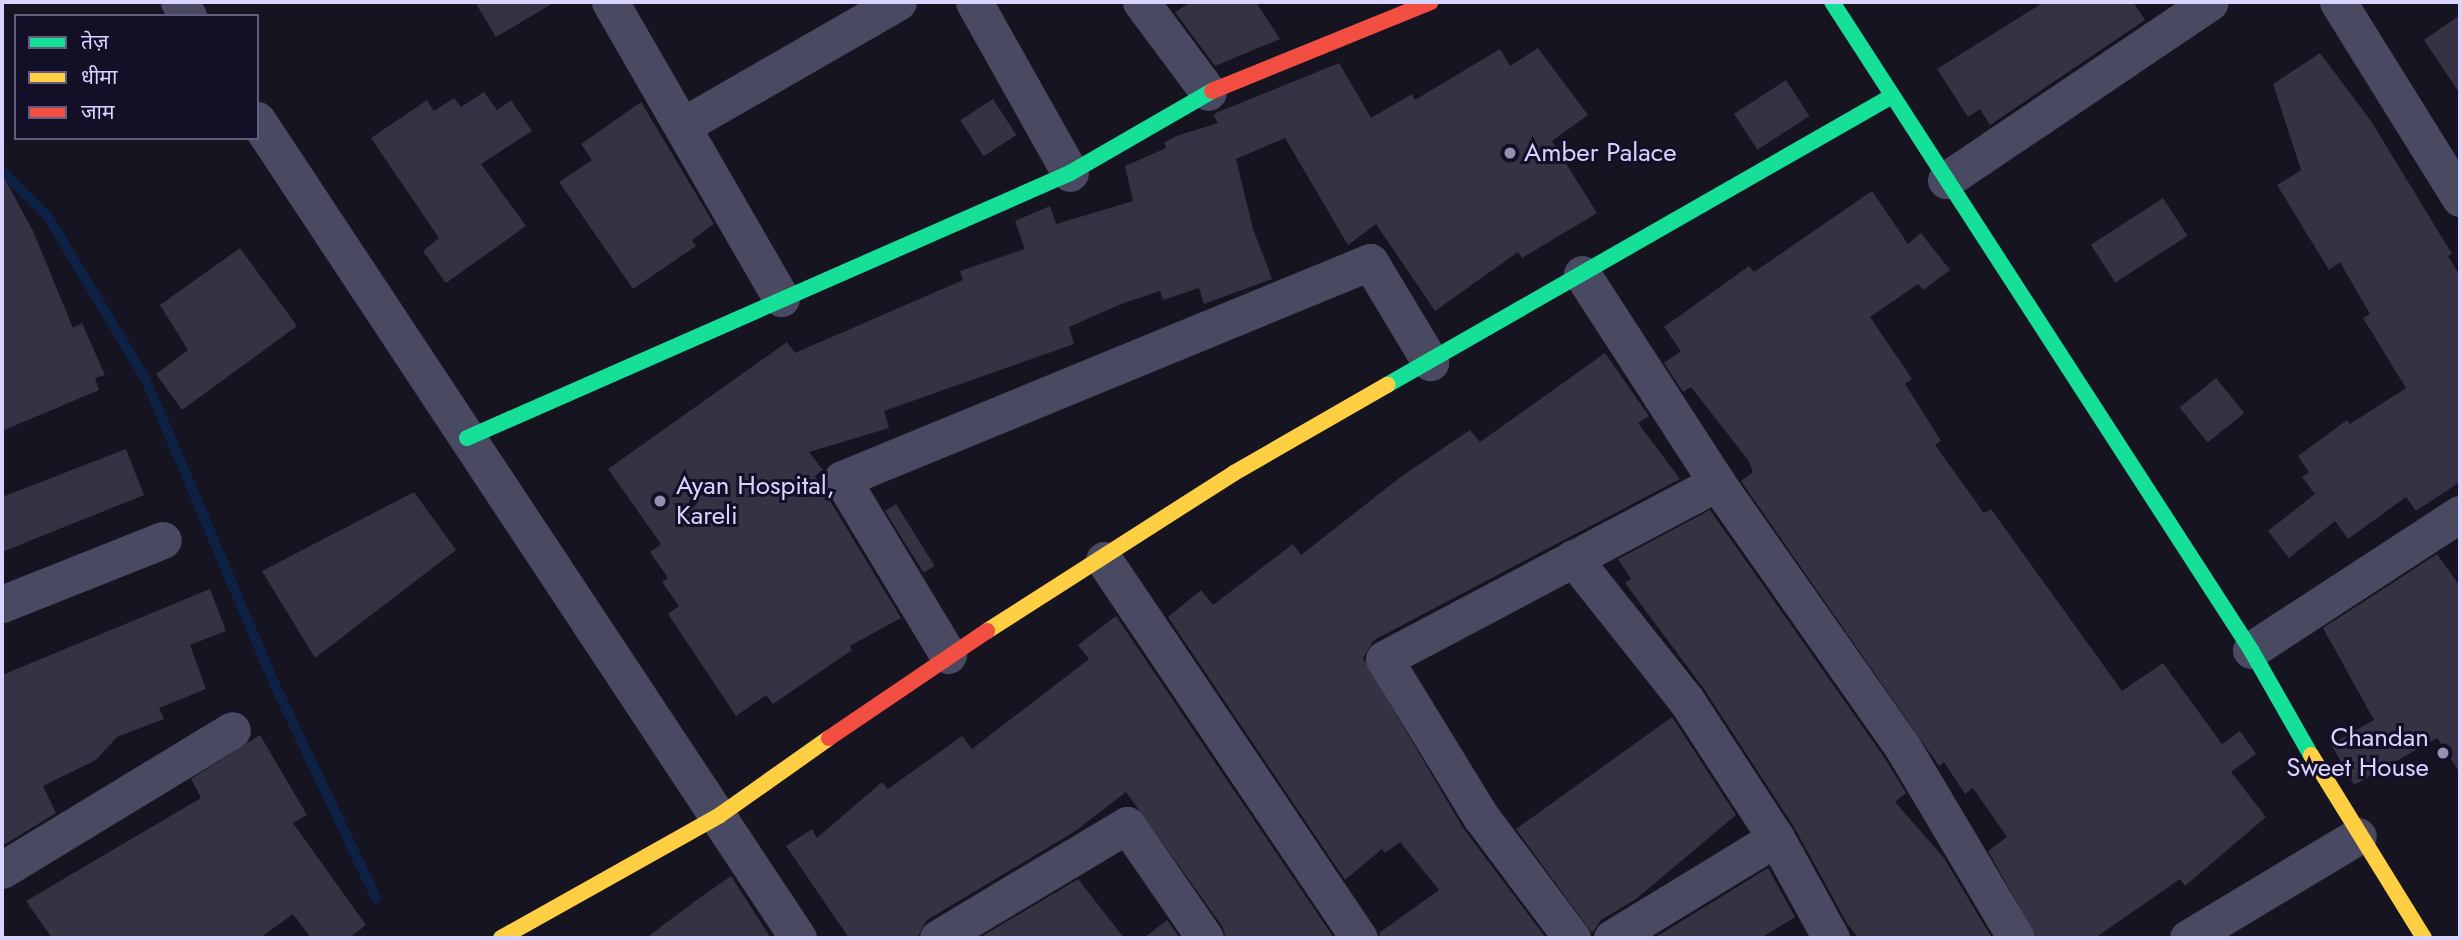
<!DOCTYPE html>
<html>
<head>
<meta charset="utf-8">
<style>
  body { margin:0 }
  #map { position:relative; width:2462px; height:940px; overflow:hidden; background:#161421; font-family:Jost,"Noto Sans Devanagari",sans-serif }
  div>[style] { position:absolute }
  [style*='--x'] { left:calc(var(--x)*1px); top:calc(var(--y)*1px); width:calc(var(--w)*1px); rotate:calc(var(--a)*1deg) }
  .stream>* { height:10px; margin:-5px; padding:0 5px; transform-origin:5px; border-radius:5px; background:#0d2144 }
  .building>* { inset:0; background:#343243; transform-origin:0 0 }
  .street>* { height:37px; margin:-18.5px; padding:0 18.5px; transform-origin:18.5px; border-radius:18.5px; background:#4a4962 }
  .fast>* { height:16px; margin:-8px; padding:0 8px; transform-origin:8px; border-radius:8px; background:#16e098 }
  .slow>* { height:16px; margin:-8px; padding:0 8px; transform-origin:8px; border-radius:8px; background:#ffcf43 }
  .jam>* { height:16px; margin:-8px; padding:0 8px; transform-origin:8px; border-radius:8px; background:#f24e42 }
  .dots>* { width:19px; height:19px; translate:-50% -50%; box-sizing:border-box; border:4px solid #130f26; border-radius:50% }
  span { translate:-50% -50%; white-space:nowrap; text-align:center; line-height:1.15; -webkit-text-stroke:6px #130f26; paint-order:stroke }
  .poi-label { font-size:26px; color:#d9d4ff }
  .left { translate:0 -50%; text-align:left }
  .right { translate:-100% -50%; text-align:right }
  .frame { position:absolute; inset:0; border:4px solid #d9d4ff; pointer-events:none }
  .legend { position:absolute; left:14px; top:14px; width:245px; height:126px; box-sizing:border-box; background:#130f26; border:2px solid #625e7d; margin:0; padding:9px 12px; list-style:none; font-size:21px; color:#d9d4ff }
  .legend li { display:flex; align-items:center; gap:14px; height:35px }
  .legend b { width:35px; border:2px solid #625e7d }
</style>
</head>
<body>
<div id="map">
  <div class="stream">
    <div style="--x:2;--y:171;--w:63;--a:44.4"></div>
    <div style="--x:47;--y:215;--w:192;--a:59"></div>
    <div style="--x:146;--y:380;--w:329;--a:67.1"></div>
    <div style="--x:274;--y:683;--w:238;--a:64.6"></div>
  </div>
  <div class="building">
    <div style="clip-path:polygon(475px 2px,555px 2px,496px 37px)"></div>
    <div style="clip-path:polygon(1191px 2px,1256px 2px,1280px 39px,1215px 66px,1175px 12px)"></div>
    <div style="clip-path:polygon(2044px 2px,2133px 2px,2145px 20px,1990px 125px,1980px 109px,1968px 117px,1937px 69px)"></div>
    <div style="clip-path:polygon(2460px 15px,2460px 94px,2424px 40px)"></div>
    <div style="clip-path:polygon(1538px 48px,1588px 115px,1552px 141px,1597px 213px,1522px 258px,1518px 252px,1435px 311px,1376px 224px,1348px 245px,1285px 138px,1236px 159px,1253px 229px,1272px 279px,1204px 304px,1199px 288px,1163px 300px,1160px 291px,1121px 304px,1069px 327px,1074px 344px,884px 411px,889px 428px,809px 452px,823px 470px,815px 476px,901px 618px,850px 646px,852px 650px,773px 704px,766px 695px,736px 716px,668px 614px,679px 606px,662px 582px,668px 578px,650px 552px,661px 544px,608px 469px,787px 342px,795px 353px,963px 280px,960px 271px,1025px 249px,1015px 221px,1050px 206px,1056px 224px,1133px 201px,1125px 166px,1166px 148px,1164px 143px,1176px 136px,1218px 123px,1213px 115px,1218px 112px,1339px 63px,1371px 118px,1412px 94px,1415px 100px,1500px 49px,1510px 66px)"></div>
    <div style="clip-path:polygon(2320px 53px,2371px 121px,2452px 254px,2448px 256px,2460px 276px,2460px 482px,2416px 511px,2406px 497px,2348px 539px,2335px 521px,2289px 558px,2268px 531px,2315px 494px,2302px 477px,2309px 472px,2298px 456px,2347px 420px,2350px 424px,2406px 388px,2363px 318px,2370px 314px,2340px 262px,2329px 270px,2277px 185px,2301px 170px,2273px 84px)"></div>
    <div style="left:1786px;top:80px;width:43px;height:62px;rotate:57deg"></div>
    <div style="clip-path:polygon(484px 92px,497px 110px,511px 100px,532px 131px,481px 164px,526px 226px,446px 283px,423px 251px,439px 238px,371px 138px,427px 100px,434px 111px,454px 98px,461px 107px)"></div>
    <div style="left:993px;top:99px;width:43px;height:39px;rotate:57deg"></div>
    <div style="clip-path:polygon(641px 102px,714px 224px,692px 240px,696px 246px,633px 289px,559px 182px,592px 160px,581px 144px)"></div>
    <div style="clip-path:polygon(2px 174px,33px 231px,73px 328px,82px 323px,105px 375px,95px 378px,99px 390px,2px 431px)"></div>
    <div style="clip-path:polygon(1872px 191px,1908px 244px,1921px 233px,1950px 270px,1923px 290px,1918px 284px,1870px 317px,1912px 379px,1905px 384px,1941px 441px,1935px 445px,1984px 513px,1991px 509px,2122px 691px,2163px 663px,2222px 744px,2240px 731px,2256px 754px,2231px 772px,2266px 817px,2185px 886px,2180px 879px,2095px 938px,2037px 938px,1988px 851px,2007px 837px,1973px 788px,1965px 794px,1944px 762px,1939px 766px,1741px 481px,1753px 472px,1748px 460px,1691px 387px,1683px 392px,1664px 363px,1681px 351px,1664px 327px,1749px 266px,1754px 272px)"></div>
    <div style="left:2163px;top:198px;width:45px;height:86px;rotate:57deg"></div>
    <div style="clip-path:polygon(240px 248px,297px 326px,182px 410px,156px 374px,188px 350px,160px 305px)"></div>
    <div style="clip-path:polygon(1605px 353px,1649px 416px,1638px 423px,1680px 479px,1374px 640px,1363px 658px,1463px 828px,1546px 938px,1380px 938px,1379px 933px,1439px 890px,1400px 842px,1385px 853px,1382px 849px,1345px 880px,1168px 617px,1201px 590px,1213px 605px,1293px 544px,1301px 555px,1402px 476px,1470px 430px,1480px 442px)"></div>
    <div style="left:2216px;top:378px;width:45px;height:47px;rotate:51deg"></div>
    <div style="clip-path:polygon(126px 449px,144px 495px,2px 552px,2px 497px)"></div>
    <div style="clip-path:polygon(414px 492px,456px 550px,315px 658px,262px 571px)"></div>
    <div style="left:896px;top:504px;width:73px;height:13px;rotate:58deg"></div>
    <div style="clip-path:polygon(1710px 510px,1884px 757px,1906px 793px,1895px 802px,1944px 858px,1992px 938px,1859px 938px,1848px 925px,1794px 827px,1704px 689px,1625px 583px,1631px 579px,1618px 559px)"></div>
    <div style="clip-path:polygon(2437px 554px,2460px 586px,2460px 773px,2437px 738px,2354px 785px,2331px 744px,2374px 720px,2323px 628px)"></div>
    <div style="clip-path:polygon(210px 589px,226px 631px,190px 645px,206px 689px,159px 708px,164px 719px,117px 737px,96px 760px,43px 786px,56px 813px,2px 846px,2px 675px)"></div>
    <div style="clip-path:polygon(1116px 616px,1334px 938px,1226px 938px,1222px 926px,1126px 792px,1074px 832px,927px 920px,917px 938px,849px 938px,786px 846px,812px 829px,817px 838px,882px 782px,888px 789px,962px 736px,972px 749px,1089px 659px,1078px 645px)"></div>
    <div style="clip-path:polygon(1672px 717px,1736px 815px,1636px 899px,1601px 920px,1592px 933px,1516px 829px)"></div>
    <div style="clip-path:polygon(260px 735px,307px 815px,293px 823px,366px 925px,349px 938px,311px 938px,293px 914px,260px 938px,52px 938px,26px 901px,201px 798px,191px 779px)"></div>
    <div style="clip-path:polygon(1768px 868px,1795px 917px,1761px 938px,1654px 938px)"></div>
    <div style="clip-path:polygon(731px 876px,771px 938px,646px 938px,698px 899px)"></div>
    <div style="clip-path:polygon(1078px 879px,1124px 938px,979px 938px)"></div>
    <div style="clip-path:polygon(1167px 920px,1180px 938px,1144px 938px)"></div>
  </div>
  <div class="street">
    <div style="--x:179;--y:2;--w:17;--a:57"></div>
    <div style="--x:610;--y:2;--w:342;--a:60"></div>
    <div style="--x:974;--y:2;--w:196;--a:60.7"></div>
    <div style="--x:1141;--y:2;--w:112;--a:53.3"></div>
    <div style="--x:2338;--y:2;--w:231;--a:58.1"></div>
    <div style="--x:257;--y:120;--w:981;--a:56.52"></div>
    <div style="--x:682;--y:126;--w:249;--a:-29.9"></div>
    <div style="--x:1946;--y:180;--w:318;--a:-34"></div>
    <div style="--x:1582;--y:274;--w:249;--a:57.1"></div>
    <div style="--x:1717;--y:483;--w:322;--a:54.9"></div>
    <div style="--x:1902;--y:746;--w:223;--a:59.3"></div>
    <div style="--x:1573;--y:558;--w:181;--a:51.5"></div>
    <div style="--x:1686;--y:700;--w:165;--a:56.9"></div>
    <div style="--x:1776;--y:838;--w:114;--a:61.2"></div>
    <div style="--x:1104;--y:560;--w:456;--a:56"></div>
    <div style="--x:2;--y:604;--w:173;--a:-21.7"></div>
    <div style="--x:2251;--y:650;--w:249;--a:-33.1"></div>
    <div style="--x:948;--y:655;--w:205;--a:-121.1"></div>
    <div style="--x:842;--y:479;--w:571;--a:-22.34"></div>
    <div style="--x:1370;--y:262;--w:117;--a:59"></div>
    <div style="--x:2;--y:870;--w:269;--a:-31.3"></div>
    <div style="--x:938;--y:938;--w:220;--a:-30.9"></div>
    <div style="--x:1127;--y:825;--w:137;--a:55.4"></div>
    <div style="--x:1572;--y:938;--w:151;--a:-126.9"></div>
    <div style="--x:1481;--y:817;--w:185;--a:-121.5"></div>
    <div style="--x:1384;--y:659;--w:377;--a:-27.9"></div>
    <div style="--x:1612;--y:938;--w:192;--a:-31.4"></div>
    <div style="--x:2188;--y:938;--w:198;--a:-31"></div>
  </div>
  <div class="fast">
    <div style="--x:1832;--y:2;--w:772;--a:57.11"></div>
    <div style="--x:2251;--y:650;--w:121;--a:60.3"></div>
    <div style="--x:1387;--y:385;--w:582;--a:-29.78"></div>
    <div style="--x:467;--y:438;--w:659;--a:-23.72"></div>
    <div style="--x:1070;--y:173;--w:164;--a:-30"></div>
  </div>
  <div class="slow">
    <div style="--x:987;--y:631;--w:293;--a:-32.6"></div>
    <div style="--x:1234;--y:473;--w:177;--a:-29.9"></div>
    <div style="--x:2311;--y:755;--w:215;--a:58.3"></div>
    <div style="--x:501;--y:938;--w:251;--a:-29.3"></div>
    <div style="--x:720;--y:815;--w:133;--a:-35.2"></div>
  </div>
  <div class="jam">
    <div style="--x:1212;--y:91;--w:236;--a:-22.1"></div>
    <div style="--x:829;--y:738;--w:191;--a:-34.1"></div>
  </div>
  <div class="dots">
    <div style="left:1510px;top:153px;background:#9591b1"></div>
    <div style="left:660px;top:501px;background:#9591b1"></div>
    <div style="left:2443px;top:753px;background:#9591b1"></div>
  </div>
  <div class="poi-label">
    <span class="left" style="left:1524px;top:153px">Amber Palace</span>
    <span class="left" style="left:676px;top:501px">Ayan Hospital,<br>Kareli</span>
    <span class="right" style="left:2429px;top:753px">Chandan<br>Sweet House</span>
  </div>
  <div class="frame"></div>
  <ul class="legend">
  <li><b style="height:9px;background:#16e098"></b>तेज़</li>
  <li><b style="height:9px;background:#ffcf43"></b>धीमा</li>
  <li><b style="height:9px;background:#f24e42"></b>जाम</li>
  </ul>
</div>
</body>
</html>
